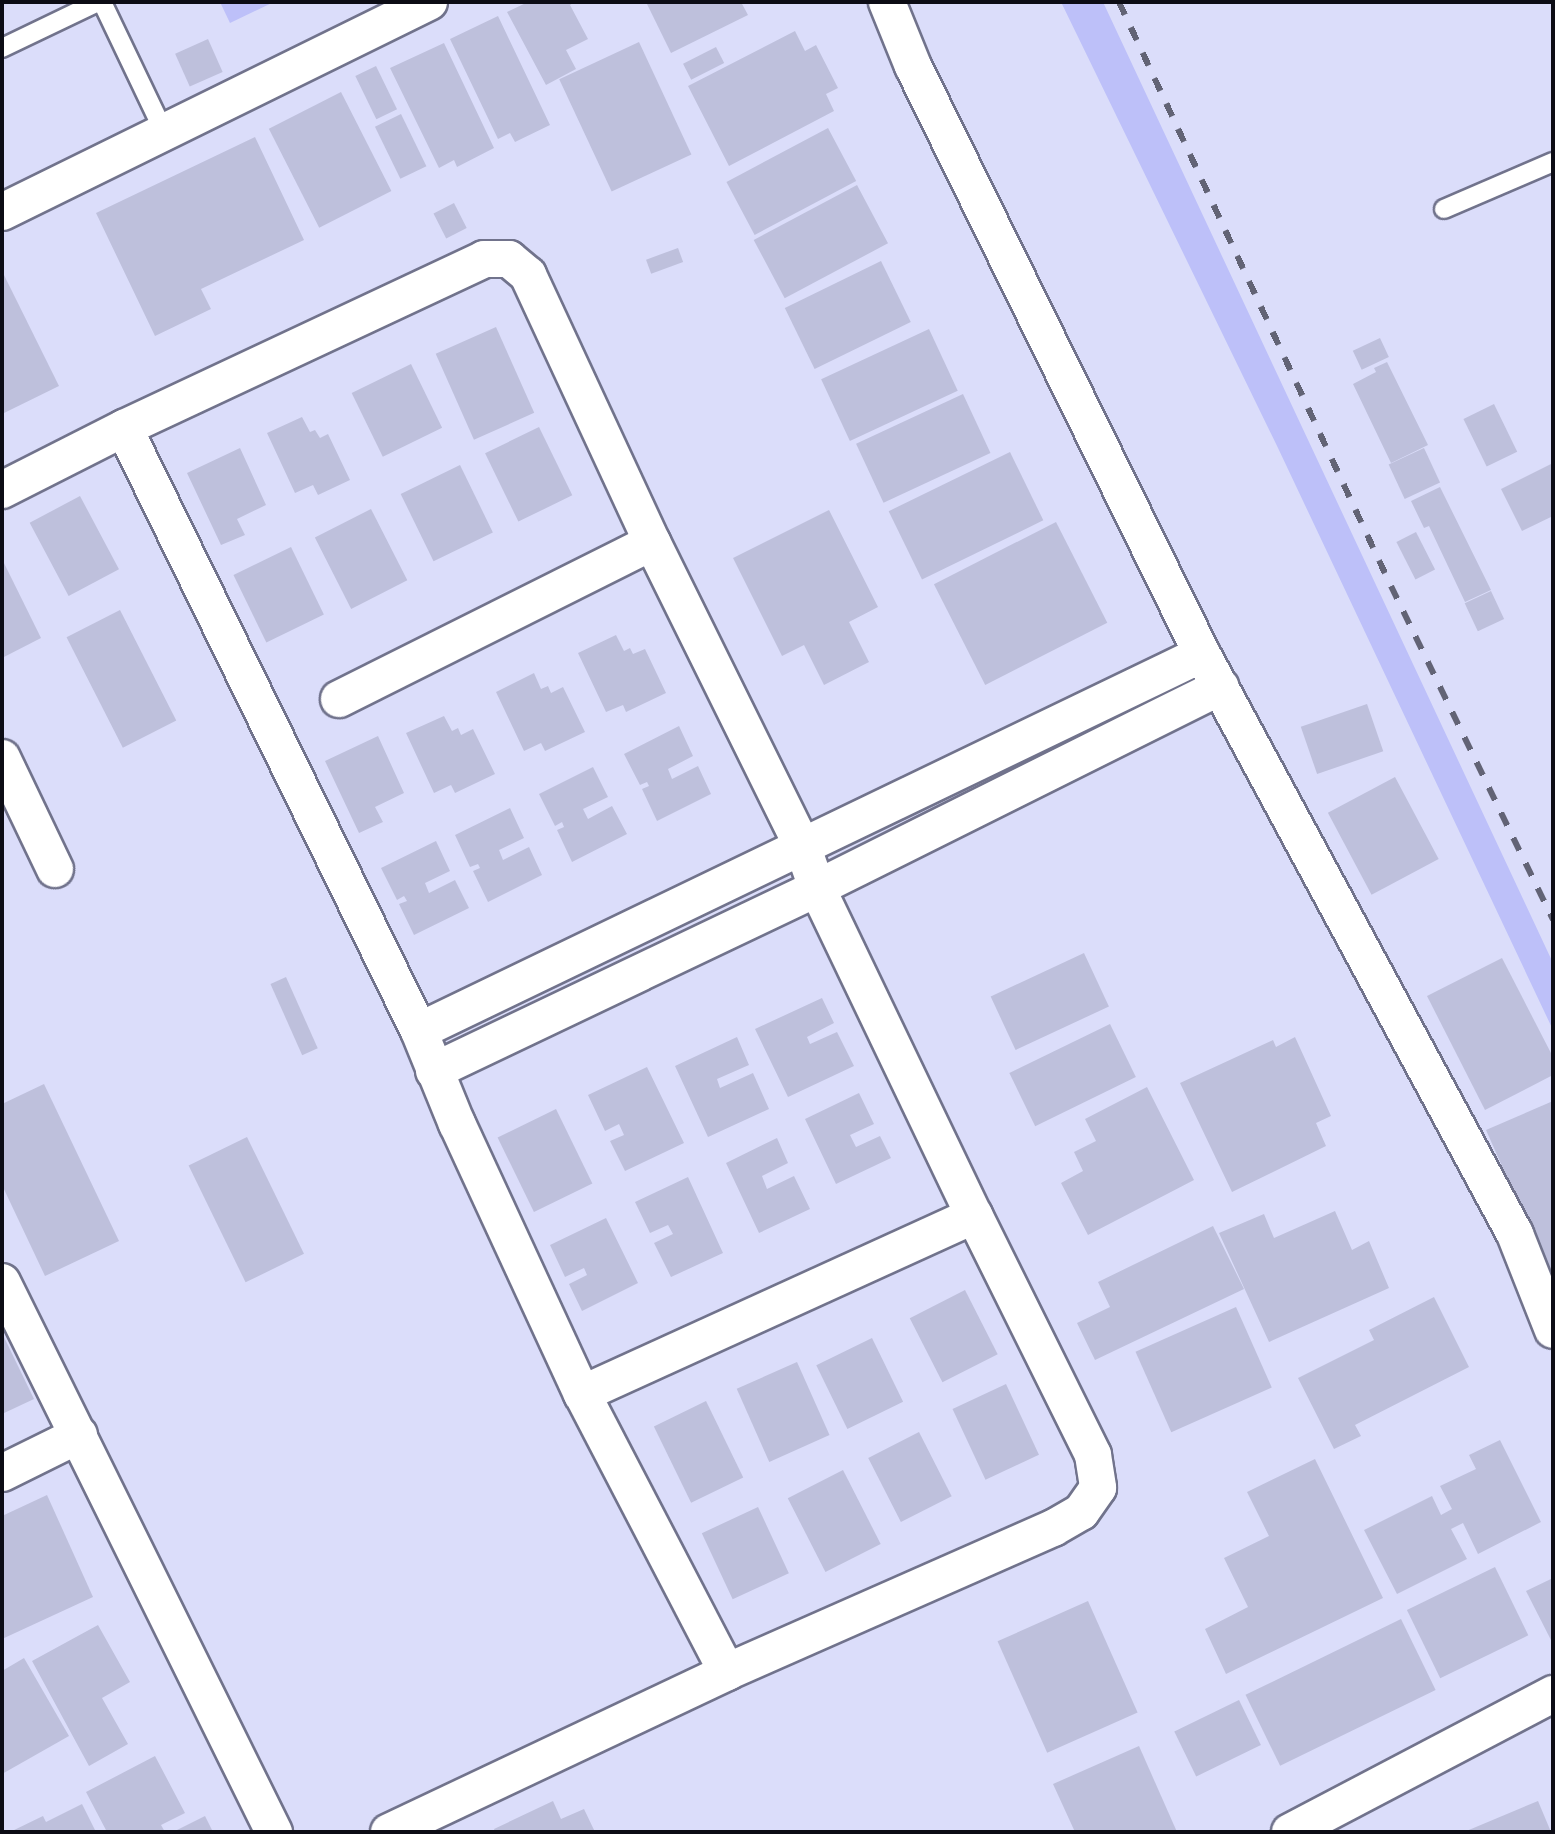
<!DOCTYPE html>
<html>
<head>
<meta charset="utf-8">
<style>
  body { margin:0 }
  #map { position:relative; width:1555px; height:1834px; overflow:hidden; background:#dbddfa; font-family:Manrope,sans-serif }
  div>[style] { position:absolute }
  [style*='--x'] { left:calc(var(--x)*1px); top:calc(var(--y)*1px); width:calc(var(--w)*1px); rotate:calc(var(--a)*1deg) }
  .green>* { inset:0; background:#bdc0f9 }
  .building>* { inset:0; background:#bec0dc; transform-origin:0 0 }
  .roads { filter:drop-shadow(2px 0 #71738c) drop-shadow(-2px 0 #71738c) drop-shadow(0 2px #71738c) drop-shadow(0 -2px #71738c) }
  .service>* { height:18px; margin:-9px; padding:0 9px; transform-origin:9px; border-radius:9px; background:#fff }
  .minor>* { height:36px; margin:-18px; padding:0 18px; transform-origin:18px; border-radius:18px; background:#fff }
  .rail>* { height:6px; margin-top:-3px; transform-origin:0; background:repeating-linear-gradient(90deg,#626375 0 14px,transparent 0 28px) }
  span { translate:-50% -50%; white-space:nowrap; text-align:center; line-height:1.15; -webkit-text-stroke:7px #fff; paint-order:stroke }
  .frame { position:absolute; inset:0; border:4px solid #0c0c15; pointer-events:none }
</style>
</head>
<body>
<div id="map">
  <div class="green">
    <div style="clip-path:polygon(220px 2px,274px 2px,230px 23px)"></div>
    <div style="clip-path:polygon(1061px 2px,1103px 2px,1553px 963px,1553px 1030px,1278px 448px)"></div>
  </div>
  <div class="building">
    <div style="clip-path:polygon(528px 2px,574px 2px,570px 5px,588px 39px,566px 50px,576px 69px,546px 85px,507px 12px)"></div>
    <div style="clip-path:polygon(646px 2px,741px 2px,748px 15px,671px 53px)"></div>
    <div style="clip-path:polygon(498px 16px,550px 125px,515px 142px,510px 133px,498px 139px,450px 39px)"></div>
    <div style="clip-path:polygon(795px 31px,805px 51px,816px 45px,838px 88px,826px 94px,834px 111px,729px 166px,688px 86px)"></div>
    <div style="left:208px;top:39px;width:36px;height:36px;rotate:66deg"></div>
    <div style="left:639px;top:42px;width:124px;height:88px;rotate:65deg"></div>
    <div style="clip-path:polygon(444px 43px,494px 148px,457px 167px,454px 160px,439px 168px,390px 68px)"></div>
    <div style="left:716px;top:47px;width:18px;height:37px;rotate:63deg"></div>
    <div style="left:376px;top:66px;width:48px;height:23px;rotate:64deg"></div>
    <div style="left:341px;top:92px;width:111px;height:81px;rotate:63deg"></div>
    <div style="left:401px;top:114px;width:58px;height:29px;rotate:64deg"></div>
    <div style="left:828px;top:128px;width:60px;height:115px;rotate:62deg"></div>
    <div style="clip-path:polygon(255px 137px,304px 240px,201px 289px,211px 309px,155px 336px,96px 213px)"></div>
    <div style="left:857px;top:185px;width:66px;height:117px;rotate:62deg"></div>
    <div style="left:454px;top:203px;width:28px;height:23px;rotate:63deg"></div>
    <div style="left:678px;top:248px;width:15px;height:34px;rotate:70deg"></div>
    <div style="left:881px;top:261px;width:68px;height:107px;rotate:64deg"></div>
    <div style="clip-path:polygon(2px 271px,59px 386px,2px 414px)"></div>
    <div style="left:496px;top:327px;width:94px;height:66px;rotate:66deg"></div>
    <div style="left:929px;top:329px;width:68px;height:119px;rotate:65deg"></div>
    <div style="left:1380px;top:338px;width:21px;height:30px;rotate:65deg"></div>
    <div style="clip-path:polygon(1387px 362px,1428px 445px,1391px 463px,1353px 384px,1376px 372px,1374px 368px)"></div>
    <div style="left:411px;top:364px;width:71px;height:66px;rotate:64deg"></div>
    <div style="left:963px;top:394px;width:65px;height:118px;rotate:65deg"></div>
    <div style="left:1494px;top:404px;width:53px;height:34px;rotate:64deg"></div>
    <div style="clip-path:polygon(302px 417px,310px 432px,315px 430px,320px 438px,328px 434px,350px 480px,318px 495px,313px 485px,295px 493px,267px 433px)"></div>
    <div style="left:539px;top:427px;width:76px;height:60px;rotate:64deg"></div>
    <div style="clip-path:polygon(240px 448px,266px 505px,237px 519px,245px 535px,221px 545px,187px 473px)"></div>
    <div style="left:1424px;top:448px;width:38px;height:39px;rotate:65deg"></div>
    <div style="left:1010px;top:452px;width:76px;height:135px;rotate:64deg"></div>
    <div style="clip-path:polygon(1553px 463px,1553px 516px,1522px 531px,1501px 489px)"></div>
    <div style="left:460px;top:465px;width:75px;height:66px;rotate:64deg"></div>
    <div style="clip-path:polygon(1440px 487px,1491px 590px,1465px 602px,1429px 526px,1424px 528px,1411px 501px)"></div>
    <div style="left:80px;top:496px;width:83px;height:57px;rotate:62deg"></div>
    <div style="left:371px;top:509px;width:80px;height:63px;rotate:63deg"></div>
    <div style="clip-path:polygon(829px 510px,878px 607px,849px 622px,869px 662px,824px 685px,804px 645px,782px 656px,733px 558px)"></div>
    <div style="left:1056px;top:522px;width:113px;height:137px;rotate:63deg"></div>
    <div style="left:1416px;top:532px;width:42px;height:22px;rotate:63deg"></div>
    <div style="left:291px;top:547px;width:75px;height:64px;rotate:64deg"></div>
    <div style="clip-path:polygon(2px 559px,41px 638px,2px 658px)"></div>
    <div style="left:1491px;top:591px;width:31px;height:29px;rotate:65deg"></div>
    <div style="left:120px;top:610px;width:124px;height:60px;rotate:63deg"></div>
    <div style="clip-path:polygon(616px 635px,624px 651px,630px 648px,633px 654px,645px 649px,666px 693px,626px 712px,623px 705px,606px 712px,578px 653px)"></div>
    <div style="clip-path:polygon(534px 673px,541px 689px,548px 686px,551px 693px,563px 687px,585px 732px,545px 751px,541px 743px,524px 751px,496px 692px)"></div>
    <div style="left:1367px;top:704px;width:50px;height:70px;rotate:71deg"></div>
    <div style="clip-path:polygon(444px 716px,452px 731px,458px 728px,461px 735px,473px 729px,495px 774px,455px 793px,451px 785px,434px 793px,406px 733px)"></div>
    <div style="clip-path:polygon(679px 726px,693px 756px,668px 769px,672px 779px,698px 766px,711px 794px,657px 821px,642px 789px,649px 786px,647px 782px,640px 785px,624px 754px)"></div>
    <div style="clip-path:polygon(378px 736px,404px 793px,375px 807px,383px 822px,359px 833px,325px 761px)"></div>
    <div style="clip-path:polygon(593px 767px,608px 797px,583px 809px,588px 819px,612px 806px,627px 834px,572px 862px,557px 830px,564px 827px,562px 822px,555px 826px,539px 794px)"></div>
    <div style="left:1395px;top:777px;width:93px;height:76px;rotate:62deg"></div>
    <div style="clip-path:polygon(510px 808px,524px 838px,499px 850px,503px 860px,529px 847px,542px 875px,488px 902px,473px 871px,480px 868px,478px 864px,470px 867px,455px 835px)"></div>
    <div style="clip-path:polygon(436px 841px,450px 871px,425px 883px,429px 893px,455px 880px,469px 908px,414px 935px,399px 904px,407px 901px,404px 896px,397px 900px,381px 868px)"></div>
    <div style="left:1084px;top:953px;width:59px;height:103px;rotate:65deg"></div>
    <div style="clip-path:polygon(1502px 958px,1553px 1057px,1553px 1075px,1485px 1110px,1427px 996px)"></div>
    <div style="left:286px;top:977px;width:78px;height:17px;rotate:66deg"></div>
    <div style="clip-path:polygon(822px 998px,834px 1023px,807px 1037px,810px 1044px,837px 1032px,854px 1066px,788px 1097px,755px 1029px)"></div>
    <div style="left:1110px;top:1024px;width:59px;height:112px;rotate:64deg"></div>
    <div style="clip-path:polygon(737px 1037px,749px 1065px,717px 1079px,720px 1088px,753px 1073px,769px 1109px,708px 1137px,675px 1066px)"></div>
    <div style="clip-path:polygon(1295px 1037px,1331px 1116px,1316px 1123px,1326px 1146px,1232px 1192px,1180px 1083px,1273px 1040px,1276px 1047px)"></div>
    <div style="clip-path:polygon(647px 1067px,684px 1143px,625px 1171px,610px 1141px,624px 1135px,619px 1124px,605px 1131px,588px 1095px)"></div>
    <div style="clip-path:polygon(44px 1084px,119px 1241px,45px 1276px,2px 1185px,2px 1104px)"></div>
    <div style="clip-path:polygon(1147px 1087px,1194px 1180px,1088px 1235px,1061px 1183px,1083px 1171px,1074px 1152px,1096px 1141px,1085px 1119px)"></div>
    <div style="clip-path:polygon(859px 1093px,874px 1124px,850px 1135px,856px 1147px,880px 1136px,891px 1158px,836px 1184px,805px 1119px)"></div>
    <div style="clip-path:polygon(1553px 1101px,1553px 1281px,1486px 1130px)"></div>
    <div style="left:556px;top:1109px;width:83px;height:65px;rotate:64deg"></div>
    <div style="left:247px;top:1137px;width:130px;height:65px;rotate:64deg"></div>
    <div style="clip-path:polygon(777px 1138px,788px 1163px,762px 1176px,767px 1189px,794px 1176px,810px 1209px,759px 1233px,726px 1163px)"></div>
    <div style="clip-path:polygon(688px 1177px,723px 1253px,671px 1277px,654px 1243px,673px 1234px,668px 1225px,650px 1233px,635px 1202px)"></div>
    <div style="clip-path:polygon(1335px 1211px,1352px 1250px,1369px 1241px,1389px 1288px,1269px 1342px,1219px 1233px,1264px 1214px,1274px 1238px)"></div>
    <div style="clip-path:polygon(606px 1218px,638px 1283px,582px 1311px,569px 1284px,587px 1275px,584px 1268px,565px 1277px,550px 1245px)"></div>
    <div style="clip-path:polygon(1213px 1226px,1244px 1289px,1095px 1360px,1077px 1323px,1110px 1307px,1098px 1282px)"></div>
    <div style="left:965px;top:1290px;width:72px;height:62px;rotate:63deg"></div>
    <div style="clip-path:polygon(1434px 1297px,1469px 1367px,1355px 1425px,1361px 1436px,1334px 1449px,1298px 1378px,1374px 1340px,1369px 1330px)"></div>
    <div style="left:1236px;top:1307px;width:88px;height:110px;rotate:66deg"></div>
    <div style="clip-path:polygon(2px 1333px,34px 1399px,2px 1414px)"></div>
    <div style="left:872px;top:1338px;width:71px;height:62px;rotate:64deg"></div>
    <div style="left:797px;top:1362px;width:80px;height:66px;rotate:66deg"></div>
    <div style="left:1006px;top:1384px;width:78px;height:59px;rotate:65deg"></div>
    <div style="left:706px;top:1401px;width:85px;height:58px;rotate:64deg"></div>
    <div style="left:919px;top:1432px;width:72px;height:57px;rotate:63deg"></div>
    <div style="clip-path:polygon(1500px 1440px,1541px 1522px,1478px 1554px,1463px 1523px,1451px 1529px,1467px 1559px,1397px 1594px,1364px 1530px,1432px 1496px,1441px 1515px,1452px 1509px,1440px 1486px,1476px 1469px,1469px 1455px)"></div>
    <div style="clip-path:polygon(1315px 1459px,1383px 1598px,1226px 1674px,1205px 1629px,1248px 1607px,1224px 1558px,1269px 1536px,1247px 1492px)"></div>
    <div style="left:843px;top:1470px;width:83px;height:62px;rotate:63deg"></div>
    <div style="clip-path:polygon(47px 1495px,93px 1597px,2px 1639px,2px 1516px)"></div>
    <div style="left:758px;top:1507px;width:73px;height:62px;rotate:65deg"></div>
    <div style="left:1495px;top:1567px;width:76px;height:98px;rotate:64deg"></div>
    <div style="clip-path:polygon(1553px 1578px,1553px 1644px,1526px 1591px)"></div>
    <div style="left:1088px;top:1601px;width:122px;height:99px;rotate:66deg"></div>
    <div style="left:1401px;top:1619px;width:79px;height:173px;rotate:64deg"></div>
    <div style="clip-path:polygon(98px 1625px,130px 1682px,102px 1698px,128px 1744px,89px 1766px,32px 1661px)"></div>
    <div style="clip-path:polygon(24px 1658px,69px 1736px,2px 1774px,2px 1671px)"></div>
    <div style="left:1239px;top:1700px;width:50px;height:72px;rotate:64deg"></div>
    <div style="clip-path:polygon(1139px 1746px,1177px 1832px,1075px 1832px,1053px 1784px)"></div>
    <div style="clip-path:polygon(155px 1756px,185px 1813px,161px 1825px,165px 1832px,107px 1832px,86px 1792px)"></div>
    <div style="clip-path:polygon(553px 1801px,561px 1819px,584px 1809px,595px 1832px,495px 1832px,494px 1829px)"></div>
    <div style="clip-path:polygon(1538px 1801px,1551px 1832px,1464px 1832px)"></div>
    <div style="clip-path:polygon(82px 1804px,96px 1832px,10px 1832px,43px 1816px,46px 1822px)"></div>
    <div style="clip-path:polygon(205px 1816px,213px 1832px,173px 1832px)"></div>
  </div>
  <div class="roads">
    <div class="service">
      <div style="--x:102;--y:2;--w:144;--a:64.5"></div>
      <div style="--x:2;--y:48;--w:106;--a:-25.6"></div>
      <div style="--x:1444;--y:209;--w:119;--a:-23.3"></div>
    </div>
    <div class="minor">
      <div style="--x:887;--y:2;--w:69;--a:67.9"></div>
      <div style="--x:913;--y:66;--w:655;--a:63.83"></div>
      <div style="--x:1202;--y:654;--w:659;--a:61.65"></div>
      <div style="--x:1515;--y:1234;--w:103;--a:68.4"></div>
      <div style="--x:2;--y:212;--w:476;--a:-26.2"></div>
      <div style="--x:2;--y:490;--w:137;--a:-26.9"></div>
      <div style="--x:124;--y:428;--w:398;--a:-25.1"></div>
      <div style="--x:484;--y:259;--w:25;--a:0"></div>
      <div style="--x:509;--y:259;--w:25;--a:40"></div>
      <div style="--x:528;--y:275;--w:294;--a:65.1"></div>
      <div style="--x:652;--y:542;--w:341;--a:63.7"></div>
      <div style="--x:803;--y:848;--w:42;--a:70.7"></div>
      <div style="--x:817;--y:888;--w:363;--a:64.4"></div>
      <div style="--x:974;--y:1215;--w:268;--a:63.6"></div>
      <div style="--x:1093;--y:1455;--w:33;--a:81"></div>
      <div style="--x:1098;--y:1488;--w:29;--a:125"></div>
      <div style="--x:1081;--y:1512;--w:32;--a:150"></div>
      <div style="--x:1053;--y:1528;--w:356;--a:156.2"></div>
      <div style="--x:727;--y:1672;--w:314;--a:-117.5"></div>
      <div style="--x:582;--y:1394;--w:298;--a:-114.8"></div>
      <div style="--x:457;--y:1124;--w:100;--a:-112.2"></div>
      <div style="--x:419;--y:1031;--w:671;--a:-116.07"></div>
      <div style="--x:339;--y:699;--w:350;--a:-26.6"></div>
      <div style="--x:2;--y:758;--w:123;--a:64.5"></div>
      <div style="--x:419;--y:1031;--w:869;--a:-25.71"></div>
      <div style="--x:434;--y:1071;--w:424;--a:-25.5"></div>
      <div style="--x:817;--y:888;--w:451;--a:-26.5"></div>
      <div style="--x:2;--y:1282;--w:614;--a:63.69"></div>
      <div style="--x:582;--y:1394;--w:431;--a:-24.5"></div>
      <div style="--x:2;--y:1473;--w:86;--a:-26.3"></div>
      <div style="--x:389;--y:1832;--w:374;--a:-25.3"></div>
      <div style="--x:1290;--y:1832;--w:297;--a:-27.7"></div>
    </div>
  </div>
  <div class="rail">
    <div style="--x:1119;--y:2;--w:644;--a:65.03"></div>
    <div style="--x:1391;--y:586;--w:371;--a:64.1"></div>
  </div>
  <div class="frame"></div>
</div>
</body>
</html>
